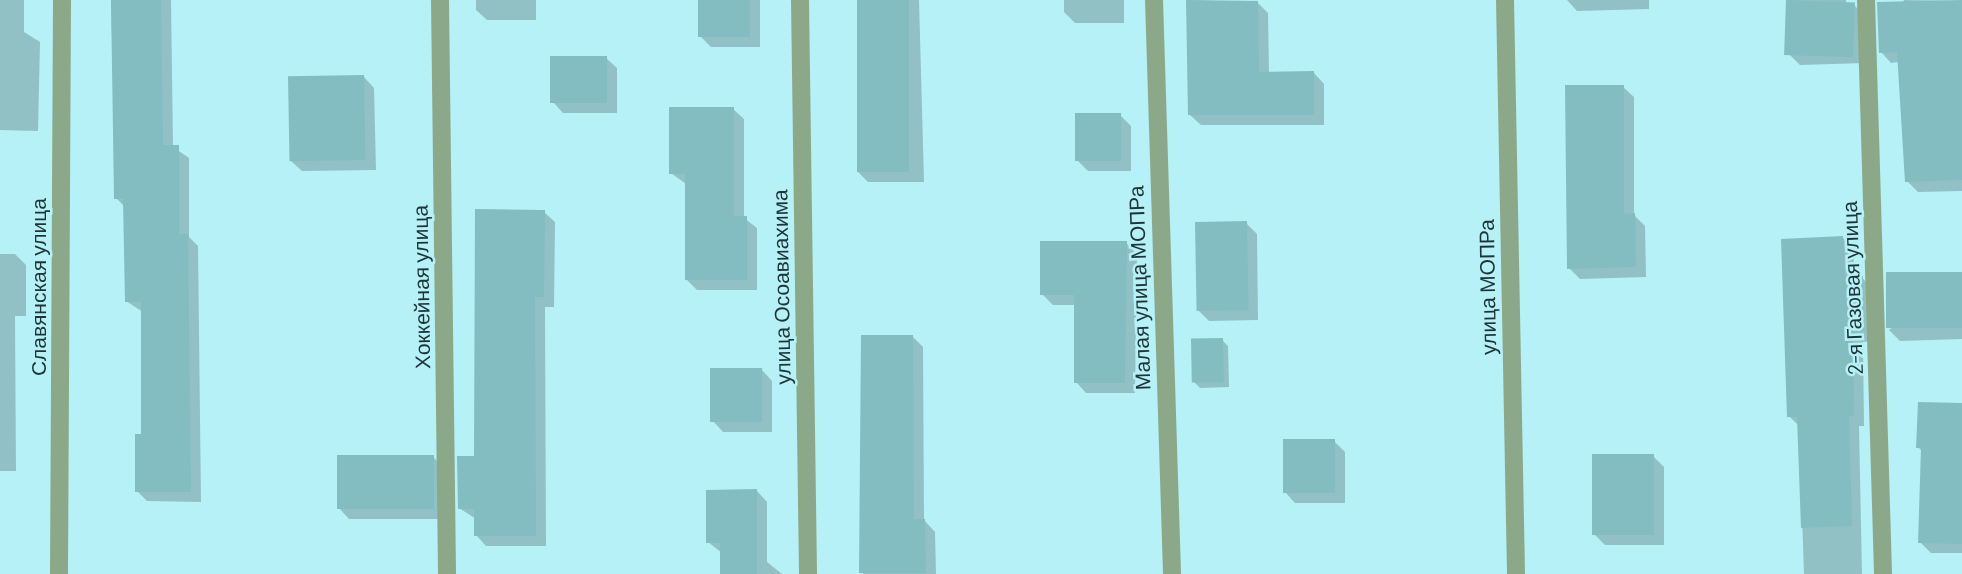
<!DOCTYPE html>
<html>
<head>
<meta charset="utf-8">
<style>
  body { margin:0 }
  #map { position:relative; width:1962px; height:574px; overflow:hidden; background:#b6f1f7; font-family:Barlow,sans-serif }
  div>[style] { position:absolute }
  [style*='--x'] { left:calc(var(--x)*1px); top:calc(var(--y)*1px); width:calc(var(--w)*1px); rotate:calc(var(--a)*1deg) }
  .shadow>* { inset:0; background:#0003 }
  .building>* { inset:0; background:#83bdc2; transform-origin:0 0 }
  .street>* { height:18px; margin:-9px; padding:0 9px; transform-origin:9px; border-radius:9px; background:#8ba989 }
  span { translate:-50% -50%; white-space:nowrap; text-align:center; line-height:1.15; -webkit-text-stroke:5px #b6f1f7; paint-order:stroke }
  .street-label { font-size:21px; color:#1d3537 }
</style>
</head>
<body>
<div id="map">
  <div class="shadow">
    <div style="clip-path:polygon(0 0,24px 0,24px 32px,40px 42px,38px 131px,0 130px)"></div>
    <div style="clip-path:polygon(111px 0,171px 0,173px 147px,189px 158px,189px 237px,198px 246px,201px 502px,147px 501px,137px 491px,143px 436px,143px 312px,126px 301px,125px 207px,116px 198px)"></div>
    <div style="clip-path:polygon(476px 0,536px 0,536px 20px,487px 20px,476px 10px)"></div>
    <div style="clip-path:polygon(700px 0,760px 0,760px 47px,711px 47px,700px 36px)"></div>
    <div style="clip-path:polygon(859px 0,919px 0,924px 182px,868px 182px,857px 171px)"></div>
    <div style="clip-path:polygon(1064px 0,1124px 0,1124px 23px,1075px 23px,1064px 12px)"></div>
    <div style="clip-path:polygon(1188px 0,1258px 3px,1268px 13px,1269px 73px,1314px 73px,1324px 84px,1324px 125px,1201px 125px,1190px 115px)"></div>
    <div style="clip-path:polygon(1567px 0,1649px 0,1649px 9px,1577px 11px)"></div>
    <div style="clip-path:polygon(1788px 0,1846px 0,1846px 5px,1854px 5px,1865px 16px,1866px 63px,1800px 65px,1789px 54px)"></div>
    <div style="clip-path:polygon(1904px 0,1962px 1px,1962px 191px,1918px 192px,1907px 181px,1899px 62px,1891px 63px,1881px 52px)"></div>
    <div style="clip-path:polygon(606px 58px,617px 68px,617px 113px,563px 113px,553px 102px)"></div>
    <div style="clip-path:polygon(364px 77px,374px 88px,376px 170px,302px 171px,291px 161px)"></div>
    <div style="clip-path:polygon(1623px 87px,1634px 97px,1634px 215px,1645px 226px,1646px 277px,1580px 279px,1569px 268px)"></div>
    <div style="clip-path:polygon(733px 109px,744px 119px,744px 218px,757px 228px,757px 290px,697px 290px,687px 280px,686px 184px,671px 173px)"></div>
    <div style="clip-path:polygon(1120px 115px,1131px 126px,1131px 171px,1088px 171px,1077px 160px)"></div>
    <div style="clip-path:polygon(544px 212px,555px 222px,554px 307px,545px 307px,546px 546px,486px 546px,476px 535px,476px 519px,459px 508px)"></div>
    <div style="clip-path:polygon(1246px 223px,1257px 234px,1258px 320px,1209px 321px,1199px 311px)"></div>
    <div style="clip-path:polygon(1843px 238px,1853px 249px,1855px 278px,1862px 278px,1873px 288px,1874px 341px,1863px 342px,1864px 426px,1859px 426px,1862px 574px,1804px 574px,1799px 426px,1789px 416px)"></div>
    <div style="clip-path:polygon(1126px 243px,1137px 254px,1135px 393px,1086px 393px,1076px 382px,1076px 305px,1053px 305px,1042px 294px)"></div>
    <div style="clip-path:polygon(0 254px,15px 254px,26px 265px,26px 316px,15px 316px,16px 471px,0 471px)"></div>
    <div style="clip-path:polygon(1962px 274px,1962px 339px,1900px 341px,1889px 330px)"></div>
    <div style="clip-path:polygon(912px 336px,923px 347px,924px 520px,935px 532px,936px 574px,863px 574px)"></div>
    <div style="clip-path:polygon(1222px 340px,1228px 346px,1229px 387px,1200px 388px,1194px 382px)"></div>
    <div style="clip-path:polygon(762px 370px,772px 381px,772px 432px,723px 432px,713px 421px)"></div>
    <div style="clip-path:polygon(1962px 405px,1962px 553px,1931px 553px,1920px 542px,1923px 452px,1918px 447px)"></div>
    <div style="clip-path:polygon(1334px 441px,1345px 452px,1345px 503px,1295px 503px,1285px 492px)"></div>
    <div style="clip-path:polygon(1653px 456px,1664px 467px,1664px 545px,1605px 545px,1594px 534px)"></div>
    <div style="clip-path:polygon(433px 457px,444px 468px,445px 519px,349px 519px,339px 508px)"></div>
    <div style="clip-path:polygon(757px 491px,767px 502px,767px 562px,782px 574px,722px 574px,722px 553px,708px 542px)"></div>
  </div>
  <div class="building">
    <div style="clip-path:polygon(111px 0,161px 0,163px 145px,179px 145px,179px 234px,188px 234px,191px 492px,135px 492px,135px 434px,141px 434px,141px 302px,125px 302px,123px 199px,114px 199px)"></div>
    <div style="left:698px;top:0;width:52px;height:37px"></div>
    <div style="left:857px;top:0;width:52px;height:172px"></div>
    <div style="clip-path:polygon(1186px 0,1258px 1px,1259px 72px,1314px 71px,1314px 115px,1188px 115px)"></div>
    <div style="left:1786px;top:0;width:69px;height:55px;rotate:2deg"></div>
    <div style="clip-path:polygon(1962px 0,1962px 180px,1905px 182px,1897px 52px,1879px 53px,1877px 2px)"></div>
    <div style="left:607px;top:56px;width:47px;height:57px;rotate:90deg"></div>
    <div style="left:364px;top:75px;width:85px;height:76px;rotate:89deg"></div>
    <div style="clip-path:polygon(1565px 85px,1624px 85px,1624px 214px,1635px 213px,1636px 267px,1567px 269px)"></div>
    <div style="clip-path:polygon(669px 107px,734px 107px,734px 216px,747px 216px,747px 280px,685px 280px,685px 174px,669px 174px)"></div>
    <div style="left:1075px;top:113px;width:46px;height:48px"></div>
    <div style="clip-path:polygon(475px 209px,545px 210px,544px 297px,535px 297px,536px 536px,474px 536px,474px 509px,458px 509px,457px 456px,474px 456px)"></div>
    <div style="left:1247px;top:221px;width:89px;height:52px;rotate:89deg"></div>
    <div style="clip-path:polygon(1843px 236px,1845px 276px,1863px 276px,1864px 331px,1853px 332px,1854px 416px,1849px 416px,1852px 526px,1801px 528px,1797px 417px,1787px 417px,1781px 239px)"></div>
    <div style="clip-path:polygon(1040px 241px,1127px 241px,1125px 383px,1074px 383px,1074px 295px,1040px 295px)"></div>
    <div style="left:1962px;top:272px;width:56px;height:76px;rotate:90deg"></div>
    <div style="clip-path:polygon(861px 335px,913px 335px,914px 519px,925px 519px,926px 573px,859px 573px)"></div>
    <div style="left:1223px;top:338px;width:44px;height:32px;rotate:89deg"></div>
    <div style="left:710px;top:368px;width:52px;height:54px"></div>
    <div style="clip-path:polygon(1918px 402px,1962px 403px,1962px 544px,1918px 543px,1921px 448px,1916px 448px)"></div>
    <div style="left:1283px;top:439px;width:52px;height:54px"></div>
    <div style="left:1654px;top:454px;width:81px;height:62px;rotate:90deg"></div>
    <div style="left:337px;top:455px;width:97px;height:54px"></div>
    <div style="clip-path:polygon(757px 489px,757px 574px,720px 574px,720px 543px,706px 543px,706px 490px)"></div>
  </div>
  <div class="street">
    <div style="--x:440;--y:0;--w:574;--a:89.3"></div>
    <div style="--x:800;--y:0;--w:574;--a:89.2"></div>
    <div style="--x:1154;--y:0;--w:574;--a:88.2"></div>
    <div style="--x:1505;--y:0;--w:574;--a:88.9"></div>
    <div style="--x:1866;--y:0;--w:574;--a:88.3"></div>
    <div style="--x:59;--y:574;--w:574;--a:-89.7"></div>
  </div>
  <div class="street-label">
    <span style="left:38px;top:287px;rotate:-90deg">Славянская улица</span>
    <span style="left:421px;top:287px;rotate:-91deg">Хоккейная улица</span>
    <span style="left:781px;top:287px;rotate:-91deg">улица Осоавиахима</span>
    <span style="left:1487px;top:287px;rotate:-91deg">улица МОПРа</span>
    <span style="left:1139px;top:288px;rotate:-92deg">Малая улица МОПРа</span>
    <span style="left:1852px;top:288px;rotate:-92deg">2-я Газовая улица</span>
  </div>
</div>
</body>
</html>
